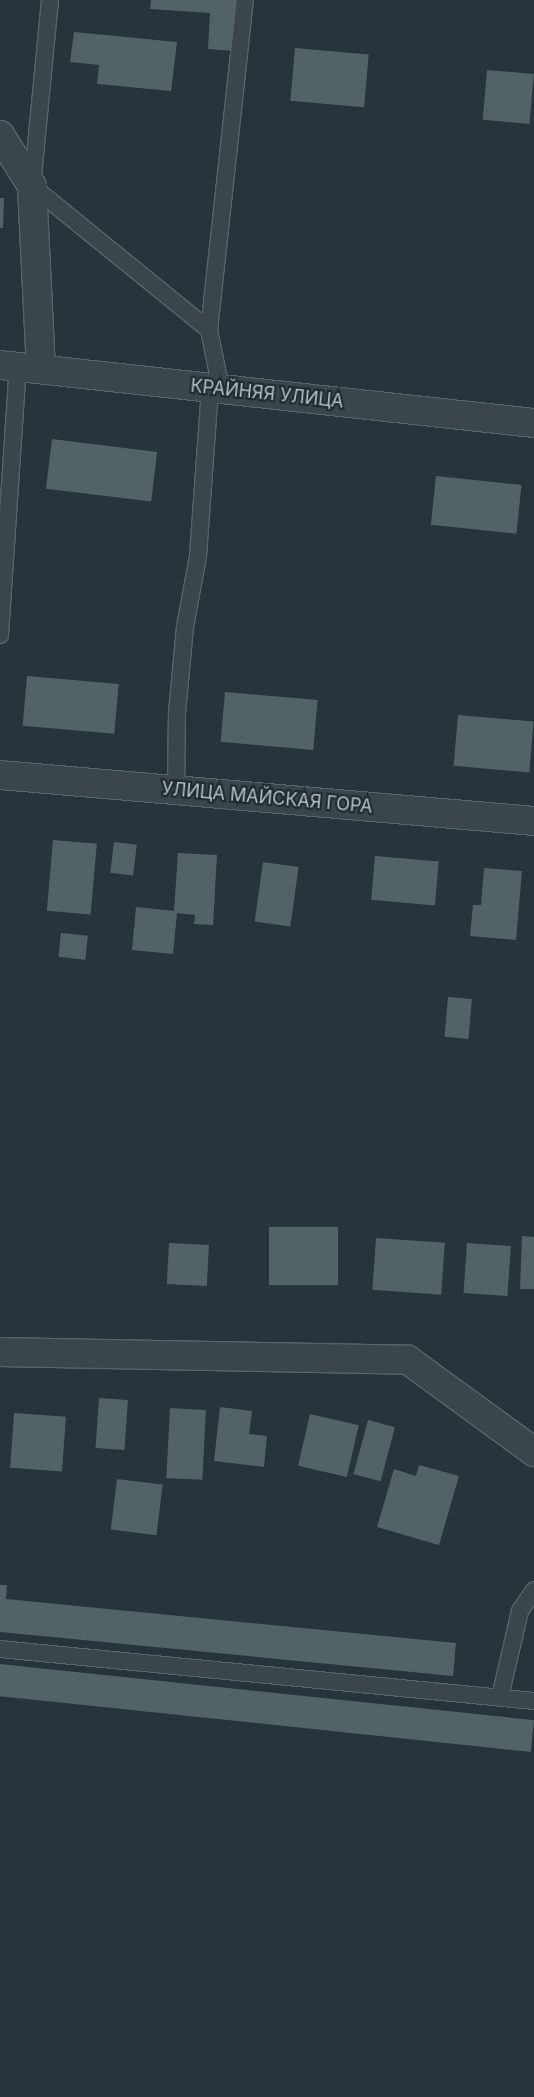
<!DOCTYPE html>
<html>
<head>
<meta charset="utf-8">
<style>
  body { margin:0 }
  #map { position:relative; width:534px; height:2097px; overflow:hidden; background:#26353b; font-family:Inter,sans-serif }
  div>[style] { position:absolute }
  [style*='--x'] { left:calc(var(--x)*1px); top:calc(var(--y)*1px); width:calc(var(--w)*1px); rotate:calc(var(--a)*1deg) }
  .building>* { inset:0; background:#526368; transform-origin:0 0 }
  .roads { filter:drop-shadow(1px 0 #586469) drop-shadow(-1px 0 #586469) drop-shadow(0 1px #586469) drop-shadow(0 -1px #586469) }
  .lane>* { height:16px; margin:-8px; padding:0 8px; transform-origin:8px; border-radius:8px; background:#3a464b }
  .street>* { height:28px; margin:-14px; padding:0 14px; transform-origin:14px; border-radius:14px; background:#3a464b }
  span { translate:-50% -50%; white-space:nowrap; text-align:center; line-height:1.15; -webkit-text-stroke:4.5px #1f2b30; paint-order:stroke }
  .street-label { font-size:18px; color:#b6c1c6 }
</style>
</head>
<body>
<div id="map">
  <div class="building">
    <div style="clip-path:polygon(151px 0,238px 0,234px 51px,208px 49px,210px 13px,150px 9px)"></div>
    <div style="clip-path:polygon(74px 32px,177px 42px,171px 91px,97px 84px,99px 65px,70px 62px)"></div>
    <div style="left:295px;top:48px;width:74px;height:53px;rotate:5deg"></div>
    <div style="left:487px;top:70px;width:47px;height:50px;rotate:5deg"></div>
    <div style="clip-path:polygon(0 198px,4px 198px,3px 228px,0 228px)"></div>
    <div style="left:52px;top:439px;width:106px;height:50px;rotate:7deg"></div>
    <div style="left:436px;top:476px;width:86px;height:49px;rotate:6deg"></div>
    <div style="left:27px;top:676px;width:92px;height:50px;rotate:5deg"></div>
    <div style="left:225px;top:692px;width:93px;height:50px;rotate:5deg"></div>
    <div style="left:458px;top:715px;width:76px;height:51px;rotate:5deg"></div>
    <div style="left:53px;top:840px;width:44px;height:71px;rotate:5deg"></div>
    <div style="left:114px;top:842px;width:23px;height:31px;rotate:7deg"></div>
    <div style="clip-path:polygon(178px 853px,217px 855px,213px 925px,194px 924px,195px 915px,177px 913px,173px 954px,132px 950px,136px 907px,174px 911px)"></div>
    <div style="left:375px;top:856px;width:64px;height:44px;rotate:5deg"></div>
    <div style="left:263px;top:862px;width:36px;height:60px;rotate:8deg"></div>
    <div style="clip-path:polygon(484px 868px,522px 871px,516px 940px,470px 936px,473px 905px,481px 905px)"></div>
    <div style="left:61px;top:933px;width:27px;height:24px;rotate:6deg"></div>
    <div style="left:448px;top:997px;width:24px;height:40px;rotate:5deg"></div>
    <div style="left:269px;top:1227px;width:69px;height:58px"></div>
    <div style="clip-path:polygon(522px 1236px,534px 1237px,534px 1289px,520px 1289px)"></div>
    <div style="left:376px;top:1238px;width:69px;height:52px;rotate:4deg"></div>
    <div style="left:169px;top:1243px;width:40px;height:41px;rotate:3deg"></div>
    <div style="left:467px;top:1243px;width:44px;height:50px;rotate:4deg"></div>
    <div style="left:99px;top:1398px;width:29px;height:50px;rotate:4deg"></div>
    <div style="clip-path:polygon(220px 1407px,252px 1411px,249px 1434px,267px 1436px,264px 1467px,214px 1461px)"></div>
    <div style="left:170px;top:1408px;width:36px;height:70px;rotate:3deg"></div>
    <div style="left:14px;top:1413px;width:52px;height:55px;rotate:4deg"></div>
    <div style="left:310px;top:1414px;width:50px;height:53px;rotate:13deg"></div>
    <div style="left:368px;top:1420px;width:28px;height:56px;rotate:15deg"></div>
    <div style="clip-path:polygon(419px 1465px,459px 1476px,439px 1545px,377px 1527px,394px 1469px,416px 1476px)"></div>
    <div style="left:117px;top:1479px;width:46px;height:51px;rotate:7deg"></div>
    <div style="clip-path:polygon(0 1585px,7px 1585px,6px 1599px,456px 1643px,453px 1676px,0 1632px)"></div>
    <div style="left:0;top:1664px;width:537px;height:32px;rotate:6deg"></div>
  </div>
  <div class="roads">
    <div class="lane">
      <div style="--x:50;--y:0;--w:187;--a:95.5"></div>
      <div style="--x:32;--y:186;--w:228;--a:39.1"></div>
      <div style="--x:209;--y:330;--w:60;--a:78.5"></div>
      <div style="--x:209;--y:330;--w:332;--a:-83.8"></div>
      <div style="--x:0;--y:635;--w:269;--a:-86.2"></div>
      <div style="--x:176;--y:791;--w:78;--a:-89.3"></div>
      <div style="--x:177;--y:713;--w:86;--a:-84.7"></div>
      <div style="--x:185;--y:627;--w:72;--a:-79.6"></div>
      <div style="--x:198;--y:556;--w:169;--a:-85.9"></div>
      <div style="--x:0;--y:1649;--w:537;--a:5.56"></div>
      <div style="--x:500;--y:1697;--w:88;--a:-76.9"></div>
      <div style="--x:520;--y:1611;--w:25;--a:-56"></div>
    </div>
    <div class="street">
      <div style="--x:0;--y:135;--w:60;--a:57.9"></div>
      <div style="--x:32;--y:186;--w:183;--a:87.2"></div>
      <div style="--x:0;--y:365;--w:537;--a:6.2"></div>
      <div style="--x:0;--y:775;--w:536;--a:4.92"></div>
      <div style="--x:0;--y:1352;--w:408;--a:1.1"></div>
      <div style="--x:408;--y:1360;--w:156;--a:36.1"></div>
    </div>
  </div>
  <div class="street-label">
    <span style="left:267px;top:394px;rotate:6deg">КРАЙНЯЯ УЛИЦА</span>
    <span style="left:267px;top:798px;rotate:5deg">УЛИЦА МАЙСКАЯ ГОРА</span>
  </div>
</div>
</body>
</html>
